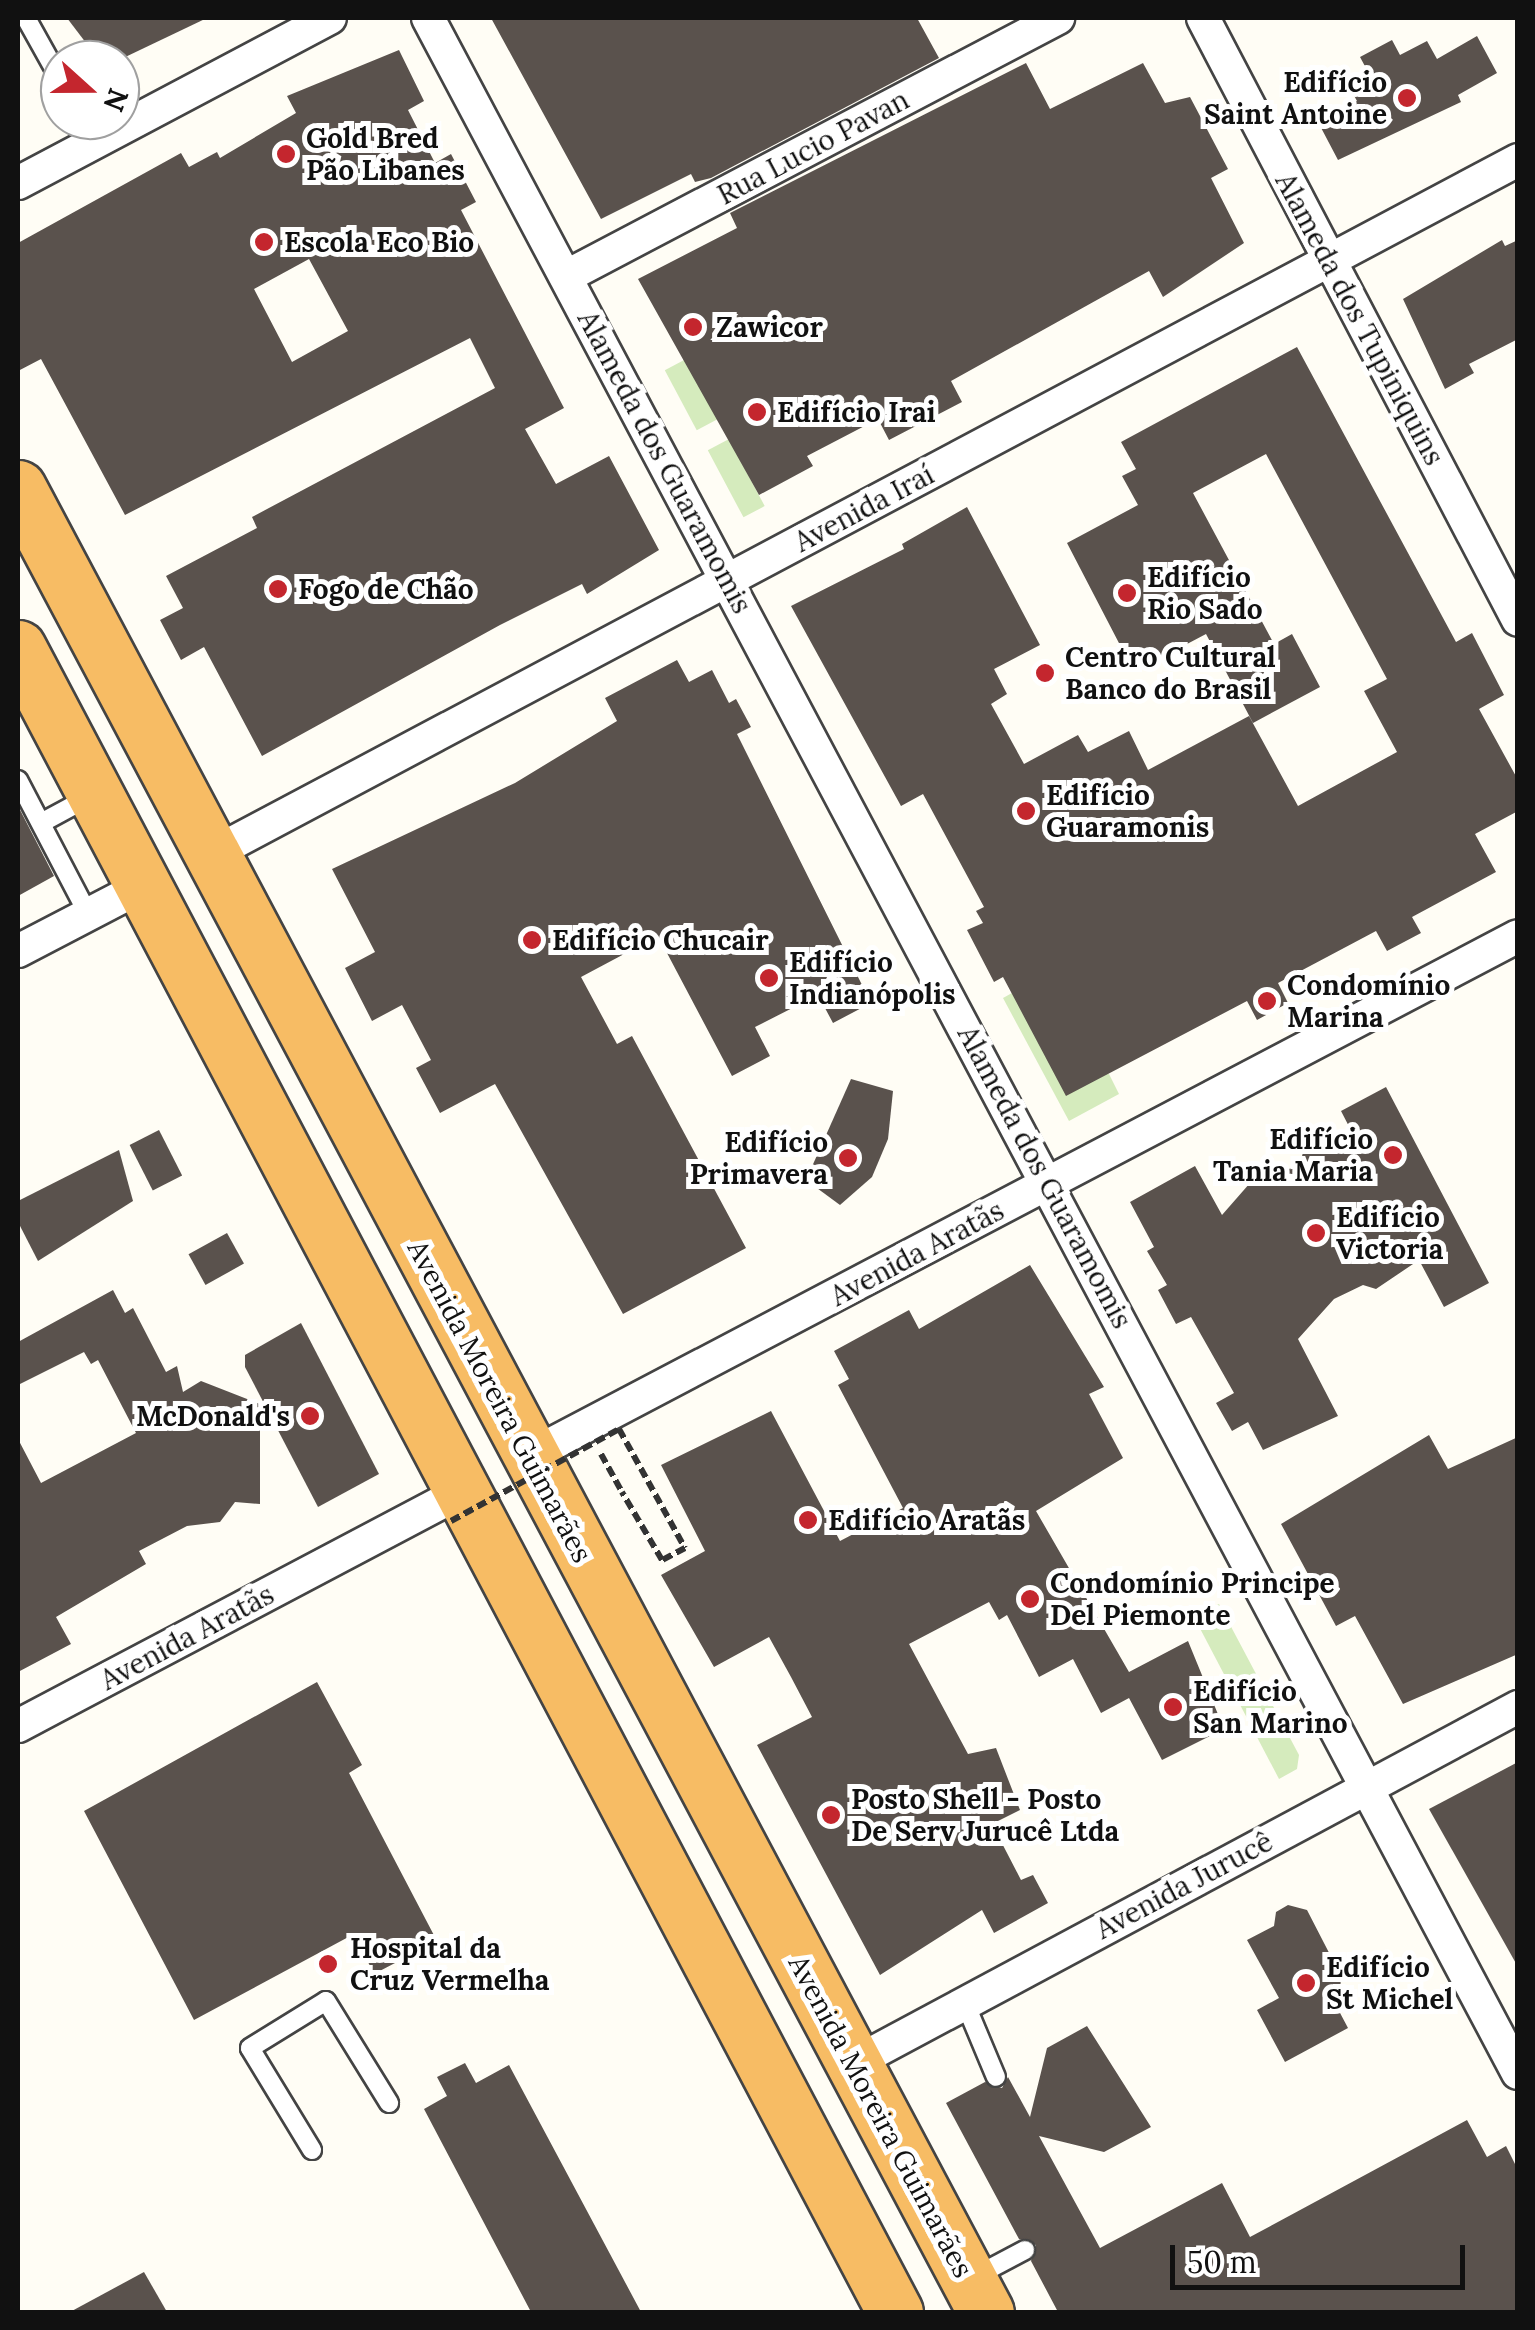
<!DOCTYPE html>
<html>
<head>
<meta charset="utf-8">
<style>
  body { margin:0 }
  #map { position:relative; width:1535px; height:2330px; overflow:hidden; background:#fffdf5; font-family:Lora,serif }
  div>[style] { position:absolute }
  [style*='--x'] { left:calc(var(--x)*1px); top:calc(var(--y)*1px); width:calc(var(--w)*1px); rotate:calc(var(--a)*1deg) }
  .green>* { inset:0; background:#d5ebbd; transform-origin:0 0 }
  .building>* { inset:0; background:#5a524d; transform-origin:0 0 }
  .path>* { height:6px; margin-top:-3px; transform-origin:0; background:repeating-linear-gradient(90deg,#333 0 10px,transparent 0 15px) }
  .roads { filter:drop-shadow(2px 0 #444) drop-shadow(-2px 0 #444) drop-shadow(0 2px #444) drop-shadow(0 -2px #444) }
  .service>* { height:18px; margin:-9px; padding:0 9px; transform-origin:9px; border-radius:9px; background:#fff }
  .minor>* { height:32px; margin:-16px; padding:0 16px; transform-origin:16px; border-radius:16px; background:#fff }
  .trunk>* { height:55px; margin:-27.5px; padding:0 27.5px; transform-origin:27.5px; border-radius:27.5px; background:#f7bc64 }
  .path-bridge>* { height:6px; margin-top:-3px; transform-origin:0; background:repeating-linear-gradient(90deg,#333 0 10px,transparent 0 15px) }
  .dots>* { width:28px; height:28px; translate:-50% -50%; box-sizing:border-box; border:5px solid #fff; border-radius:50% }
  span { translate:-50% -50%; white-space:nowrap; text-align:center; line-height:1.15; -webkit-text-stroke:10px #fff; paint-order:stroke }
  .poi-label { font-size:28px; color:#111; font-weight:700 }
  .right { translate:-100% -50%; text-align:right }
  .left { translate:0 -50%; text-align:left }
  .street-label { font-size:28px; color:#111 }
  .frame { position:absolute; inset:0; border:20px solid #111; pointer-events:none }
  .north { position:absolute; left:40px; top:40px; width:100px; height:100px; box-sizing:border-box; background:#fff; border:2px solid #a0a0a0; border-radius:50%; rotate:111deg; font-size:28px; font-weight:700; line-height:40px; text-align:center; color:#111 }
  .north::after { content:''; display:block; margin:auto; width:35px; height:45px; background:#c4262e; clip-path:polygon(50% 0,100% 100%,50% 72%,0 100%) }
  .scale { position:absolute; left:1170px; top:2245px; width:295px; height:45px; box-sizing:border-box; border:5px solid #111; border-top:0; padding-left:12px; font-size:30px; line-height:35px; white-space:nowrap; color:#111; -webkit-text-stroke:8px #fff; paint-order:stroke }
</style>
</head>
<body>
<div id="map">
  <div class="green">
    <div style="left:686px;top:359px;width:68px;height:24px;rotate:62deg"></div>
    <div style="left:729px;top:439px;width:76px;height:24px;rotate:62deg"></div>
    <div style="clip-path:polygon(1012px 993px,1109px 1074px,1119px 1094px,1069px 1121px,1003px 998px)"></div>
    <div style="clip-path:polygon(1219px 1604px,1299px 1755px,1297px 1769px,1279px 1779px,1194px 1617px)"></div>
  </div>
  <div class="building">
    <div style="clip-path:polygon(67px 18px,207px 18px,119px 60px,99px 60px)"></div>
    <div style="clip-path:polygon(491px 18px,917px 18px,939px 58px,711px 178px,695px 182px,691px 174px,601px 219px)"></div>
    <div style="clip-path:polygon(1477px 36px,1497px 73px,1458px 95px,1461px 102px,1338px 160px,1318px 122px,1357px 101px,1346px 81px,1367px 70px,1360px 57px,1392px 40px,1400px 55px,1427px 41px,1437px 59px)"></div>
    <div style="clip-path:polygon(evenodd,399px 50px,424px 101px,408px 110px,435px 163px,451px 154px,476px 202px,461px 210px,564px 408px,525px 429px,556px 484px,609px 456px,659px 550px,587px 594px,582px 584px,500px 625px,262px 756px,204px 647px,181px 660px,160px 620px,183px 608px,166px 576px,257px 528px,252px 517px,495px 388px,470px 338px,125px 515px,41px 359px,18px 371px,18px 243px,181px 153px,189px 167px,217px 152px,220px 158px,296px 113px,287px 96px,399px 50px,309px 259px,348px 331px,292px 362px,254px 289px,309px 259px)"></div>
    <div style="clip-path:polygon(1026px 63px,1050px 109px,1143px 63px,1165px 103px,1190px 97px,1228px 169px,1211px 178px,1244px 243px,1163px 297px,1149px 271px,951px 381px,962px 402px,889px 440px,878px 419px,807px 456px,813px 466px,759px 495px,638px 279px,737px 228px,730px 213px)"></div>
    <div style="clip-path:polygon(1502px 240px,1505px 246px,1518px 240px,1518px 339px,1469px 364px,1474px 373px,1445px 389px,1403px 299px)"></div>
    <div style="clip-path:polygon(1297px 347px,1456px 642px,1472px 633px,1504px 695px,1479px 709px,1518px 780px,1518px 811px,1475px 834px,1496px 872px,1412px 917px,1421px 933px,1387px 951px,1376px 931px,1278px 983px,1288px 1003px,1257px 1020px,1247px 1001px,1066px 1096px,1003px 977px,994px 982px,967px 930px,983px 923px,976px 911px,984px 907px,923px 794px,901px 806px,791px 606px,904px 549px,902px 544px,967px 507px,1040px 645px,994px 669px,1007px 694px,991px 704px,1024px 764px,1078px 735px,1088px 752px,1129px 731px,1148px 770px,1249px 716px,1298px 806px,1397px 752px,1364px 691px,1387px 679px,1266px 454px,1193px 493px,1274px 644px,1292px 634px,1320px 687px,1253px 723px,1206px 634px,1134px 672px,1067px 543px,1138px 505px,1122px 476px,1136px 469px,1121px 442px)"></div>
    <div style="clip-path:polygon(677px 660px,689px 682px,712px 670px,729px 703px,736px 699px,751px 727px,737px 734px,871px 1003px,833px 1023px,818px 995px,755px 1027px,770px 1056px,732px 1076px,658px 936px,581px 977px,617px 1044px,632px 1036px,746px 1248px,623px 1314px,495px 1084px,440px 1113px,416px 1068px,431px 1060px,402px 1005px,372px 1021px,345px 968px,375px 952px,332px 869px,515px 783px,617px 721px,605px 698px)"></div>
    <div style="clip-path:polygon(18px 806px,54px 876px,18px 896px)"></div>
    <div style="clip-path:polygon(851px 1079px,893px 1091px,888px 1139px,872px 1177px,840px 1205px,806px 1180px)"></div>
    <div style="clip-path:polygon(1386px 1087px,1489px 1283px,1444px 1307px,1419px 1260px,1376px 1289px,1363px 1285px,1334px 1299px,1298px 1339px,1338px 1416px,1263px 1450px,1248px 1422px,1232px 1431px,1216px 1403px,1234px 1393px,1191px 1317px,1176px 1324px,1158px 1290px,1167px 1285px,1147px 1251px,1154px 1247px,1130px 1202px,1195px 1166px,1222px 1215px,1250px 1183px,1300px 1165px,1303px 1152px,1356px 1140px,1341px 1111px)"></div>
    <div style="left:159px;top:1130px;width:51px;height:33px;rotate:63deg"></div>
    <div style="clip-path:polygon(119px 1150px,133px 1201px,38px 1261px,18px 1222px,18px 1201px)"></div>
    <div style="left:227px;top:1233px;width:35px;height:44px;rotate:61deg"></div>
    <div style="clip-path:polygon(1030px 1265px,1104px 1387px,1089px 1394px,1123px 1458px,1036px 1511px,1129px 1672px,1188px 1641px,1224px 1729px,1162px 1760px,1129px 1698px,1101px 1713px,1073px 1659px,1039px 1677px,1007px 1615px,999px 1620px,989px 1602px,909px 1644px,968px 1754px,996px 1748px,1020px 1810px,992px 1824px,1021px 1880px,1033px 1875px,1048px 1903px,994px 1933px,982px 1910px,880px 1975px,757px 1745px,812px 1717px,791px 1677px,769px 1637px,714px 1667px,661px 1575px,705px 1551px,661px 1465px,771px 1411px,840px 1541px,903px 1508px,838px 1385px,849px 1379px,834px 1351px,909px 1310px,919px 1329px)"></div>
    <div style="clip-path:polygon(113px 1290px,125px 1313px,133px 1308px,166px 1372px,177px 1366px,183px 1392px,201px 1381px,260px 1404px,260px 1504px,235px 1502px,220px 1522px,187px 1526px,139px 1551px,146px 1564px,56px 1617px,71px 1644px,18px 1672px,18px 1439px,41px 1483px,136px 1433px,98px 1360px,91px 1364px,84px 1352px,18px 1385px,18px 1342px)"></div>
    <div style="clip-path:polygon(301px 1323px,379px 1474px,318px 1507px,245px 1367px,245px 1355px)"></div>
    <div style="clip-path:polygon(1429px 1435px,1448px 1469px,1518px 1437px,1518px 1654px,1403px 1704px,1355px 1616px,1336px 1626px,1281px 1524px)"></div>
    <div style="clip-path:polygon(317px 1682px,362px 1765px,349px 1773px,437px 1941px,374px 1974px,354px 1934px,194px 2020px,84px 1811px)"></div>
    <div style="clip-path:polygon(1518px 1762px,1518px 1967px,1429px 1809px)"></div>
    <div style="clip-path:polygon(1288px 1905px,1307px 1910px,1341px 1976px,1339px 2011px,1348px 2028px,1285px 2062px,1257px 2010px,1279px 1998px,1247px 1940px,1274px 1926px,1276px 1912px)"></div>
    <div style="clip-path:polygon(1087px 2026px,1151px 2127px,1104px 2152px,1039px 2136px,1100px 2248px,1222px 2183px,1250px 2237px,1467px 2120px,1487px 2157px,1506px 2146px,1518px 2170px,1518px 2312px,1058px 2312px,1031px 2261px,1036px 2245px,1019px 2239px,946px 2103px,985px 2082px,1002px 2088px,1008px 2077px,1030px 2117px,1047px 2048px)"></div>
    <div style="clip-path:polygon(465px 2063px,476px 2083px,509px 2065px,641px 2312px,531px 2312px,424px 2109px,447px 2096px,437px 2077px)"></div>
    <div style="clip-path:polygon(144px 2272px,167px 2312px,70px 2312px)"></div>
  </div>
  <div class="path">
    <div style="--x:601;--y:1454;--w:43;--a:61.1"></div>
  </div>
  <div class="roads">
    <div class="service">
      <div style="--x:26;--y:18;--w:70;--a:60.9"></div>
      <div style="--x:82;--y:120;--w:26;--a:62"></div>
      <div style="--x:18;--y:780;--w:151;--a:62.4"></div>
      <div style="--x:41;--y:823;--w:55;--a:-28.4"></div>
      <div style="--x:965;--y:2003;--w:80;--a:67.3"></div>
      <div style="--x:312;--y:2150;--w:119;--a:-121.3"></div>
      <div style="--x:250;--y:2048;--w:89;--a:-31.7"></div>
      <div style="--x:326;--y:2001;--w:120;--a:58.3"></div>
      <div style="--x:972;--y:2278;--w:60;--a:-27.8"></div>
    </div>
    <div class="minor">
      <div style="--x:428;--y:18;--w:2326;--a:62.06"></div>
      <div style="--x:1203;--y:18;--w:679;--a:62.38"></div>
      <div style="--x:18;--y:183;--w:353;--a:-27.9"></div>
      <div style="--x:567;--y:276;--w:555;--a:-27.72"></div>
      <div style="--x:210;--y:855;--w:1481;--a:-27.98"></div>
      <div style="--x:18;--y:951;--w:141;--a:-27.5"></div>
      <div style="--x:529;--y:1456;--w:1117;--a:-27.73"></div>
      <div style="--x:18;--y:1726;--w:503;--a:-27.84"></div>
      <div style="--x:852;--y:2064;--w:756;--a:-28.19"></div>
    </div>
    <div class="trunk">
      <div style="--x:18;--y:488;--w:2065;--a:62.05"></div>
      <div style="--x:18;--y:648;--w:1881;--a:62.21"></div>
    </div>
  </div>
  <div class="path-bridge">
    <div style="--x:451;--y:1521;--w:192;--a:-28.7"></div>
    <div style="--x:619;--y:1429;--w:136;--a:61"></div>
    <div style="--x:685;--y:1548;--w:26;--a:152"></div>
    <div style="--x:662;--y:1560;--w:79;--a:-120.5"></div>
  </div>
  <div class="dots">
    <div style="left:1407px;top:98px;background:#c4262e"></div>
    <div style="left:286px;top:154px;background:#c4262e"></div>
    <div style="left:264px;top:242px;background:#c4262e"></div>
    <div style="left:693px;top:327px;background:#c4262e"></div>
    <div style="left:757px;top:412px;background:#c4262e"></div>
    <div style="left:278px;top:589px;background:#c4262e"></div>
    <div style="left:1127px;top:593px;background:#c4262e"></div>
    <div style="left:1045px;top:673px;background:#c4262e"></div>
    <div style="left:1026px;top:811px;background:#c4262e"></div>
    <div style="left:532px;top:940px;background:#c4262e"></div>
    <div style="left:769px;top:978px;background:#c4262e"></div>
    <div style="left:1267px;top:1001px;background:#c4262e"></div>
    <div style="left:1393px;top:1155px;background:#c4262e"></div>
    <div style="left:848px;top:1158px;background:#c4262e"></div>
    <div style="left:1316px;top:1233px;background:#c4262e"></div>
    <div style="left:310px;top:1416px;background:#c4262e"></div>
    <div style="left:808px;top:1520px;background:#c4262e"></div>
    <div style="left:1030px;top:1599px;background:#c4262e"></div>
    <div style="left:1173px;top:1707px;background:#c4262e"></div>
    <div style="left:831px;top:1815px;background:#c4262e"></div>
    <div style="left:328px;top:1964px;background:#c4262e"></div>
    <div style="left:1306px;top:1983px;background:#c4262e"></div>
  </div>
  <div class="poi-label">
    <span class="right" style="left:1387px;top:98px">Edifício<br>Saint Antoine</span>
    <span class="left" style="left:306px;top:154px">Gold Bred<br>Pão Libanes</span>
    <span class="left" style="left:284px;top:242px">Escola Eco Bio</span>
    <span class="left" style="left:716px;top:327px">Zawicor</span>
    <span class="left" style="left:777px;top:412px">Edifício Irai</span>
    <span class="left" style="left:1147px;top:593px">Edifício<br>Rio Sado</span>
    <span class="left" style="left:298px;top:589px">Fogo de Chão</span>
    <span class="left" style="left:1065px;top:673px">Centro Cultural<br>Banco do Brasil</span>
    <span class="left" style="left:1046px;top:811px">Edifício<br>Guaramonis</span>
    <span class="left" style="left:552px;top:940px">Edifício Chucair</span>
    <span class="left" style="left:789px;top:978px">Edifício<br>Indianópolis</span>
    <span class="left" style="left:1287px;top:1001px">Condomínio<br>Marina</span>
    <span class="right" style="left:1373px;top:1155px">Edifício<br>Tania Maria</span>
    <span class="right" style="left:828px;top:1158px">Edifício<br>Primavera</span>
    <span class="left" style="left:1336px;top:1233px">Edifício<br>Victoria</span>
    <span class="right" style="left:290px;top:1416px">McDonald's</span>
    <span class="left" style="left:828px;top:1520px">Edifício Aratãs</span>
    <span class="left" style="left:1050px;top:1599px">Condomínio Principe<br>Del Piemonte</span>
    <span class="left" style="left:1193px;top:1707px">Edifício<br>San Marino</span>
    <span class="left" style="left:851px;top:1815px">Posto Shell - Posto<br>De Serv Jurucê Ltda</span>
    <span class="left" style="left:350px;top:1964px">Hospital da<br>Cruz Vermelha</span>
    <span class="left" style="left:1326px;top:1983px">Edifício<br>St Michel</span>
  </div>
  <div class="street-label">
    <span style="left:813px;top:147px;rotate:-28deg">Rua Lucio Pavan</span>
    <span style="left:1360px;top:319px;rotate:62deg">Alameda dos Tupiniquins</span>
    <span style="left:665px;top:462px;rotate:62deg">Alameda dos Guaramomis</span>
    <span style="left:864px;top:508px;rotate:-28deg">Avenida Iraí</span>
    <span style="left:1045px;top:1177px;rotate:62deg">Alameda dos Guaramomis</span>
    <span style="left:917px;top:1253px;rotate:-28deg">Avenida Aratãs</span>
    <span style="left:500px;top:1401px;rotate:62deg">Avenida Moreira Guimarães</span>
    <span style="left:187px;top:1637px;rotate:-28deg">Avenida Aratãs</span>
    <span style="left:1184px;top:1885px;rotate:-28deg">Avenida Jurucê</span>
    <span style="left:881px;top:2116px;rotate:62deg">Avenida Moreira Guimarães</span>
  </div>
  <div class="frame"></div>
  <div class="north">N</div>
  <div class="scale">50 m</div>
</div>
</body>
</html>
